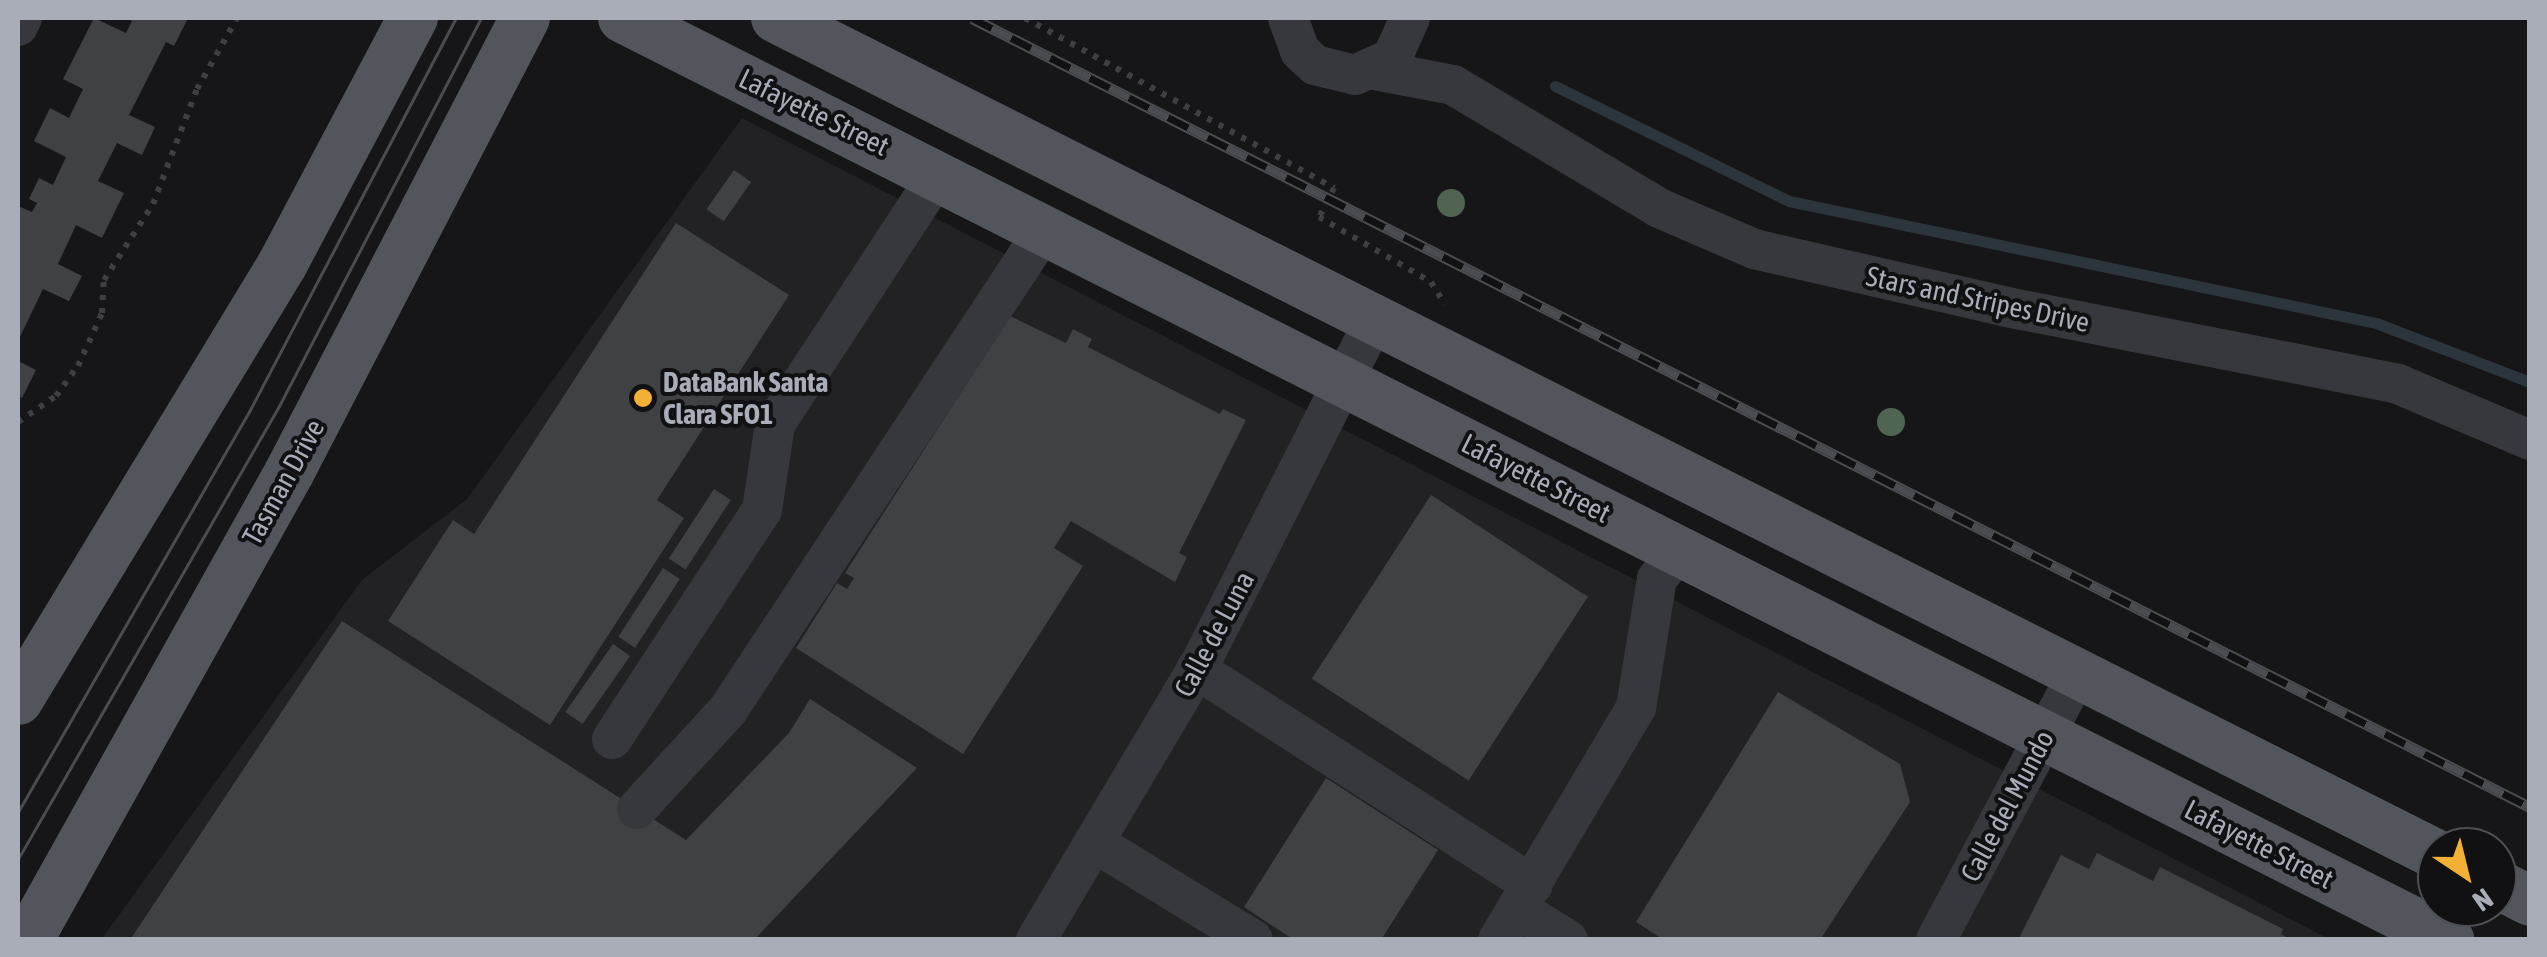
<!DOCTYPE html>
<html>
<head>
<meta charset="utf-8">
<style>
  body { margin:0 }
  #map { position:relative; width:2547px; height:957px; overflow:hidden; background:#161618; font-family:"Asap Condensed",sans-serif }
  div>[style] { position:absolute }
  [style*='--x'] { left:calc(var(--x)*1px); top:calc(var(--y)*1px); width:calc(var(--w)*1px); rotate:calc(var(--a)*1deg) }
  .built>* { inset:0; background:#222225 }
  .stream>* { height:11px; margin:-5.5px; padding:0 5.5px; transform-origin:5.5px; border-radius:5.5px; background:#2c353c }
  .building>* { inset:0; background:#404145; transform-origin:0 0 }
  .path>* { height:6px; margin-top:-3px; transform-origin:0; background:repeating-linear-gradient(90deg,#3d3f44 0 5px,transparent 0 13px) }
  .minor>* { height:40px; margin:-20px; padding:0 20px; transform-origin:20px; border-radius:20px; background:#37383d }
  .major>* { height:50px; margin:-25px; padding:0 25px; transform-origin:25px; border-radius:25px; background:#53555c }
  .tram>* { height:2.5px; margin:-1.25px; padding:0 1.25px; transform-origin:1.25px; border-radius:1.25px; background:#4a4c52 }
  .rail>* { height:11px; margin-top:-5.5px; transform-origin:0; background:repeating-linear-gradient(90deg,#111113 0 22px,#4a4c52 0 44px); box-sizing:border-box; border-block:2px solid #4a4c52 }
  .trees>* { width:28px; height:28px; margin:-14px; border-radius:50%; background:#506452 }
  .dots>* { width:28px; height:28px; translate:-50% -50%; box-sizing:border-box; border:5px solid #111113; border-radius:50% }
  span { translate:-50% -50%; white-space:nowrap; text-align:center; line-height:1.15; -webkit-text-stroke:8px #111113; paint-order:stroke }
  .street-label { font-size:28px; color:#a8adb8 }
  .poi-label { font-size:28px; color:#a8adb8; font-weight:700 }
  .left { translate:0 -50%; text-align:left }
  .frame { position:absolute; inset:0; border:20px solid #a8adb8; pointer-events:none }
  .north { position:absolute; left:2417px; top:827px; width:100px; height:100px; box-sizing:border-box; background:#111113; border:2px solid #4d4f55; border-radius:50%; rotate:145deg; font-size:28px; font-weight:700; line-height:40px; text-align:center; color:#a8adb8 }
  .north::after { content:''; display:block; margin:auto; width:35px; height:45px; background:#f2b134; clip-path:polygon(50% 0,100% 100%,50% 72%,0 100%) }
</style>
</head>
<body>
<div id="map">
  <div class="built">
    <div style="clip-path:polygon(742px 118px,2329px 939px,101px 940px,362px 580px,467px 499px)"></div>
  </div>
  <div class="stream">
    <div style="--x:1555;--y:86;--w:261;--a:26.2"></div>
    <div style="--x:1789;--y:201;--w:600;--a:11.74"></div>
    <div style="--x:2376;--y:323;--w:165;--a:21"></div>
  </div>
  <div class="building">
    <div style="clip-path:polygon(94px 18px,126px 33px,132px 21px,125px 18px,188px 18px,174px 46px,166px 42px,129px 115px,155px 127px,142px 155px,117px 143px,98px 181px,124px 193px,102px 238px,76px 225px,58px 264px,82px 276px,69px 301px,43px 289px,18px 341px,18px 206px,32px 212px,37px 203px,29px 199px,39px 178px,53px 185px,66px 157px,34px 141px,50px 108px,69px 118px,83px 89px,63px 79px)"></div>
    <div style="left:734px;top:170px;width:21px;height:48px;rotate:35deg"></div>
    <div style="clip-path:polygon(676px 223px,789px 295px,657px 500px,684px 518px,550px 725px,388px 621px,453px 520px,474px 534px)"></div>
    <div style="clip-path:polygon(1010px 316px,1066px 343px,1073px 329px,1092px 339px,1088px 347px,1220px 414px,1223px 409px,1246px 420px,1179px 553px,1187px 557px,1175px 582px,1071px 521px,1054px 548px,1083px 566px,963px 754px,796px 648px,837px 583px,847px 589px,854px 578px,845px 573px)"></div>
    <div style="clip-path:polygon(18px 361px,36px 370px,22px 398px,18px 396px)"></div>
    <div style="left:714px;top:489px;width:20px;height:83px;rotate:33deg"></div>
    <div style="left:1431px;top:495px;width:187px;height:219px;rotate:33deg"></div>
    <div style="left:663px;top:568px;width:20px;height:82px;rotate:33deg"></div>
    <div style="clip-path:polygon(342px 621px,686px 840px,789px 733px,810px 699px,917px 768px,754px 940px,130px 940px)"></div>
    <div style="left:613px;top:644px;width:21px;height:83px;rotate:35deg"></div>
    <div style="clip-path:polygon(1778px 692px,1900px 764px,1910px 802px,1820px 940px,1664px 940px,1636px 922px)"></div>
    <div style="clip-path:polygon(1326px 778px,1438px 850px,1381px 940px,1294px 940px,1244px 907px)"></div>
    <div style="clip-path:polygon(2097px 853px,2153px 881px,2160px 867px,2283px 929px,2281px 934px,2291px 940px,2018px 940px,2061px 855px,2089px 869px)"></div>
  </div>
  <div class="path">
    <div style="--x:1025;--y:18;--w:353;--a:28.8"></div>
    <div style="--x:1334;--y:188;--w:33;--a:117"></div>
    <div style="--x:1319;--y:217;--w:129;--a:30.1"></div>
    <div style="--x:1431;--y:282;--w:26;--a:58"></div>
    <div style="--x:18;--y:422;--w:46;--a:-34.4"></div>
    <div style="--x:56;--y:396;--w:37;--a:-54"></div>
    <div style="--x:78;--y:366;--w:58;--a:-65.6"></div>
    <div style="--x:102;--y:313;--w:33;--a:-87"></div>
    <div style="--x:104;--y:280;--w:90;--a:-57.2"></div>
    <div style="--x:153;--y:204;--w:123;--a:-69.1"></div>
    <div style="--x:197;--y:89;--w:81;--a:-60.6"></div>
  </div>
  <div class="minor">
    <div style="--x:1288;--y:18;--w:35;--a:70"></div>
    <div style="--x:1300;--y:51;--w:21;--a:43"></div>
    <div style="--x:1315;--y:65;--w:41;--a:14"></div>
    <div style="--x:1355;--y:75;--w:41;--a:-24.7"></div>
    <div style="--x:1392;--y:58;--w:44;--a:-65.8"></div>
    <div style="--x:18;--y:26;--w:9;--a:-63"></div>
    <div style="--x:1375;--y:70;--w:79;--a:10.9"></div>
    <div style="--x:1453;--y:85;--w:240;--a:30.8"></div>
    <div style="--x:1659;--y:208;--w:103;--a:23.3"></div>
    <div style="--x:1754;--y:249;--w:260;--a:12.9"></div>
    <div style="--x:2007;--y:307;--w:399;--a:11.1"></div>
    <div style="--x:2398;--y:384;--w:143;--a:23"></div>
    <div style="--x:1196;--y:669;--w:400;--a:32.7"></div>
    <div style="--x:612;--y:739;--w:274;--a:-56.8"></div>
    <div style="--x:762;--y:510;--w:87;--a:-81.4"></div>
    <div style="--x:775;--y:424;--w:298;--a:-56.8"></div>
    <div style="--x:637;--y:809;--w:134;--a:-47.4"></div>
    <div style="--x:728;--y:710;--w:576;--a:-56.61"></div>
    <div style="--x:1095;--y:843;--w:185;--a:31.5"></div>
    <div style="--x:1518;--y:909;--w:59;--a:31.8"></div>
    <div style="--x:1036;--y:940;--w:326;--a:-59.3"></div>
    <div style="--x:1202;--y:660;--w:382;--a:-63.1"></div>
    <div style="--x:1498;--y:940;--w:270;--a:-59.3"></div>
    <div style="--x:1636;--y:708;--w:131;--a:-80.8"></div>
    <div style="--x:1657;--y:579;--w:37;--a:-52"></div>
    <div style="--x:1936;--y:940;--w:302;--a:-62"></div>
  </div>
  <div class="major">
    <div style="--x:623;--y:18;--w:2046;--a:26.79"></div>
    <div style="--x:776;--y:18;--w:1860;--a:26.74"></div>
    <div style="--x:18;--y:700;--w:509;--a:-58.75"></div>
    <div style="--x:282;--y:265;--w:280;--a:-62.1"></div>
    <div style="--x:2497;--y:884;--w:37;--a:27"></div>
    <div style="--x:28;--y:940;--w:537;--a:-60.81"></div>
    <div style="--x:290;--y:471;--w:510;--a:-62.58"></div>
  </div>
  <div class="tram">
    <div style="--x:18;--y:812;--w:464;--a:-60"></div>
    <div style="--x:250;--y:410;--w:443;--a:-62.3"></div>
    <div style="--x:18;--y:859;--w:521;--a:-60.04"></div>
    <div style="--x:278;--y:408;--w:440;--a:-62.5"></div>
  </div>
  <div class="rail">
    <div style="--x:972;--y:18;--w:1746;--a:26.86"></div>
  </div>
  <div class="trees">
    <div style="left:1451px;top:203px"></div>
    <div style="left:1891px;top:422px"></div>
  </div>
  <div class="dots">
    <div style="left:643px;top:398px;background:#f2b134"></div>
  </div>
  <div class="street-label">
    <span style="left:814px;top:112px;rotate:26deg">Lafayette Street</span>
    <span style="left:1978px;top:299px;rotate:12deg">Stars and Stripes Drive</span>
    <span style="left:1536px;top:478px;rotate:27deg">Lafayette Street</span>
    <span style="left:283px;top:482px;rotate:-61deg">Tasman Drive</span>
    <span style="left:1214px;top:634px;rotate:-62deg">Calle de Luna</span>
    <span style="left:2007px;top:806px;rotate:-62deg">Calle del Mundo</span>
    <span style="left:2259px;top:844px;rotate:27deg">Lafayette Street</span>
  </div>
  <div class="poi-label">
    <span class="left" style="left:663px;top:398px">DataBank Santa<br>Clara SFO1</span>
  </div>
  <div class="frame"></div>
  <div class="north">N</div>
</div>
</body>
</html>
